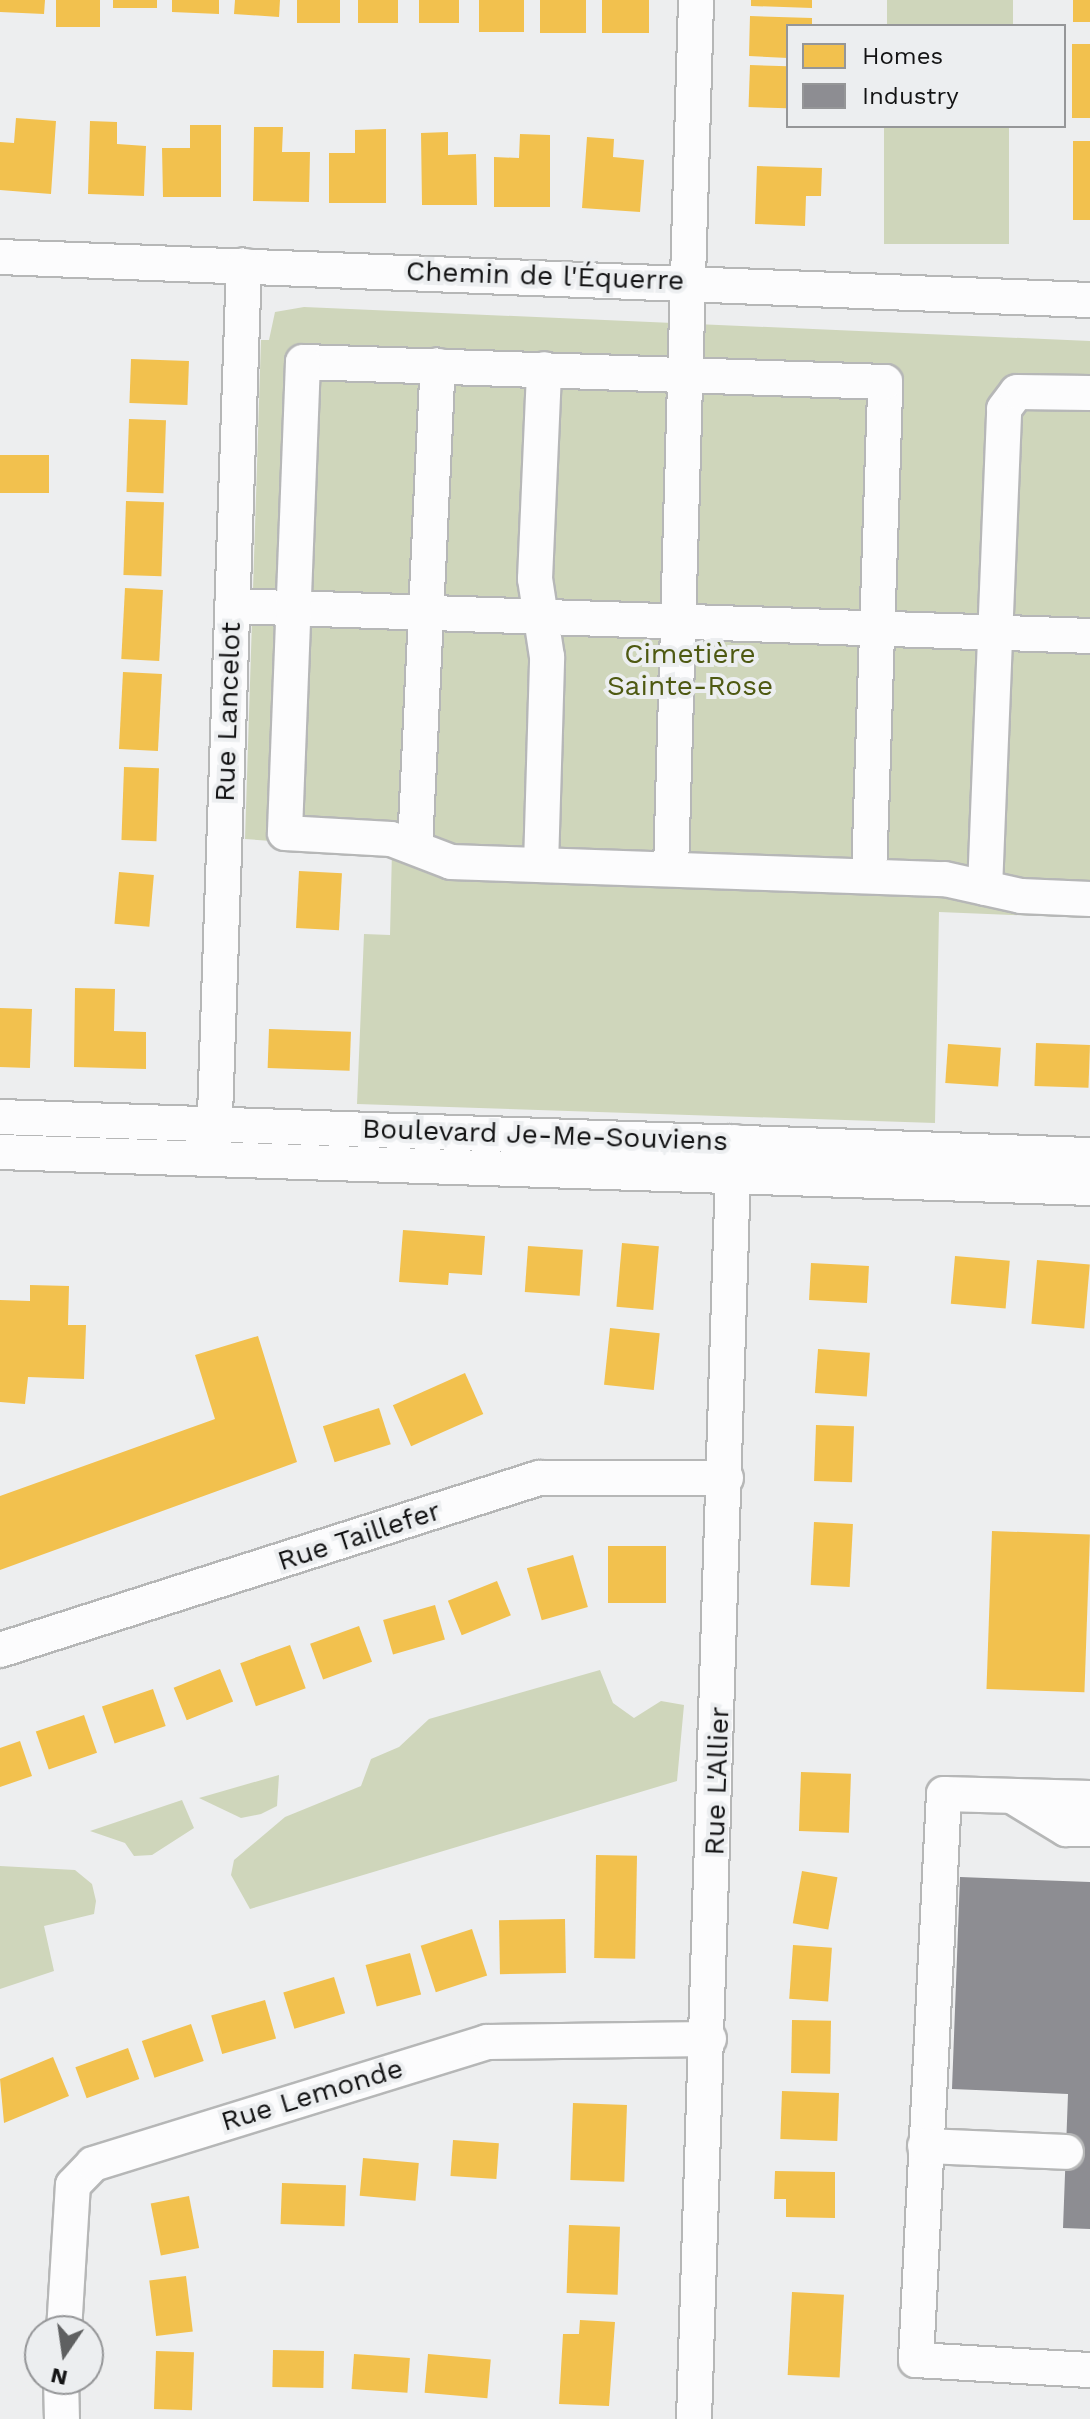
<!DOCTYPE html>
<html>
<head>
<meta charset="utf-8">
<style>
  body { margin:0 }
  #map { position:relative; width:1090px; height:2419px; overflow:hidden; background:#edeeef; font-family:"Work Sans",sans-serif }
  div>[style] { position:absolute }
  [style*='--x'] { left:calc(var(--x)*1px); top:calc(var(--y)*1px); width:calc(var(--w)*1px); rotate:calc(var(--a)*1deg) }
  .green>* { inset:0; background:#cfd6bb; transform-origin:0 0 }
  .homes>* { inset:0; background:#f2c14e; transform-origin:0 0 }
  .industry>* { inset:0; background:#8d8d92 }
  .roads { filter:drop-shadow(2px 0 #b6b7b7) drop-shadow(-2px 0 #b6b7b7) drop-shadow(0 2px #b6b7b7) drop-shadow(0 -2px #b6b7b7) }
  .minor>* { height:34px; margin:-17px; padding:0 17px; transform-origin:17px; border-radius:17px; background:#fcfcfd }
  span { translate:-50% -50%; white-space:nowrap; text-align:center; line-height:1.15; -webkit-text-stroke:8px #eceef0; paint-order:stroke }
  .street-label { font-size:28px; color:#131314 }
  .park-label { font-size:28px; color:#4e5912 }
  .legend { position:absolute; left:786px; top:24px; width:280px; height:104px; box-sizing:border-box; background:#eceef0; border:2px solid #959698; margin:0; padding:10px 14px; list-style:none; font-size:24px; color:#131314 }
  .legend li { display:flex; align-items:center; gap:16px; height:40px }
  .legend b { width:40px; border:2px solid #959698 }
  .north { position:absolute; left:24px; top:2315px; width:80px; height:80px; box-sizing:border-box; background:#eceef0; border:2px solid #959698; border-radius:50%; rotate:193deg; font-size:22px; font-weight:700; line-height:32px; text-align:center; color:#131314 }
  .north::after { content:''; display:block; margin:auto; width:28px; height:36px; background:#5f6061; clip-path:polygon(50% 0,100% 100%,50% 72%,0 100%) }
</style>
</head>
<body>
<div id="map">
  <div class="green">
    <div style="left:887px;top:0;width:126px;height:26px"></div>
    <div style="left:884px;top:126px;width:125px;height:118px"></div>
    <div style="clip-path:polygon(304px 307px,1090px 341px,1090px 918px,939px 912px,935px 1123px,357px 1104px,364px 934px,390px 935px,392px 850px,245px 839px,261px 340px,269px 340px,275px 312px)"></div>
    <div style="clip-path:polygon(600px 1670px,613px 1703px,634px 1718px,661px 1701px,684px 1705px,677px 1781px,250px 1909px,231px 1875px,234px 1860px,285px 1817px,361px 1786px,371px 1759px,399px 1747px,429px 1719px)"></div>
    <div style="clip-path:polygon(279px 1775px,277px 1806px,261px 1814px,241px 1818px,199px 1798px)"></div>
    <div style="clip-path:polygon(182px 1800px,194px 1828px,152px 1855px,134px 1856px,125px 1843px,90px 1831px)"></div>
    <div style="clip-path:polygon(0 1866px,75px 1870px,92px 1884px,96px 1901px,94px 1914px,44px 1926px,54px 1971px,0 1989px)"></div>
  </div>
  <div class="homes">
    <div style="clip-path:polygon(0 0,45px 0,44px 14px,0 12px)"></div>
    <div style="left:56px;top:0;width:44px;height:27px"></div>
    <div style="left:113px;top:0;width:44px;height:8px"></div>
    <div style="clip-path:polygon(172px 0,219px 0,219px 14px,172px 12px)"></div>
    <div style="clip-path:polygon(235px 0,280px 0,279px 17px,234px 14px)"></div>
    <div style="left:297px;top:0;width:43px;height:23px"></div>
    <div style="left:358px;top:0;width:40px;height:23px"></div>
    <div style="left:419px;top:0;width:40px;height:23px"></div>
    <div style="left:479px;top:0;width:45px;height:32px"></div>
    <div style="left:540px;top:0;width:46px;height:33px"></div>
    <div style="left:602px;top:0;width:47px;height:33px"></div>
    <div style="clip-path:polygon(751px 0,812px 0,812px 8px,751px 6px)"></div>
    <div style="left:1073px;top:0;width:17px;height:22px"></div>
    <div style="clip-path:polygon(750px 16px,812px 18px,812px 26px,788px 26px,788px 58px,749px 56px)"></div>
    <div style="left:1072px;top:44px;width:18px;height:74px"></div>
    <div style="left:750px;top:65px;width:38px;height:42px;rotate:2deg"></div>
    <div style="clip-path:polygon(16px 118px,56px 121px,51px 194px,0 190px,0 142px,14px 143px)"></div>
    <div style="clip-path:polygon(90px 121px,117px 122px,117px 144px,146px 146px,144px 196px,88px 194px)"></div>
    <div style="clip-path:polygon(190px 125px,221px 125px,221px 197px,163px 197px,162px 148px,190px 148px)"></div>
    <div style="clip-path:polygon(254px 127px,283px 127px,282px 152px,310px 152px,309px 202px,253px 201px)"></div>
    <div style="clip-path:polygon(386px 129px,386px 203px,329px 203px,329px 153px,355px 153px,355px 130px)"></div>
    <div style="clip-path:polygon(448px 132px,448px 155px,476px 154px,477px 205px,422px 205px,421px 133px)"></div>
    <div style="clip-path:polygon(520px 134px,550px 135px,550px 207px,494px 207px,494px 157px,519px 158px)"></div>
    <div style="clip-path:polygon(587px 137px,614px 139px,613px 157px,644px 160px,640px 212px,582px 208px)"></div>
    <div style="left:1073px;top:141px;width:17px;height:79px"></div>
    <div style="clip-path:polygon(757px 166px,822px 168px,821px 196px,806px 196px,805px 226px,755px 224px)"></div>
    <div style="left:131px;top:359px;width:58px;height:44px;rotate:2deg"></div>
    <div style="left:129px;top:419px;width:37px;height:73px;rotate:2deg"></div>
    <div style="left:0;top:455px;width:49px;height:38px"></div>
    <div style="left:126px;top:501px;width:38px;height:74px;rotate:2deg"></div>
    <div style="left:125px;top:588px;width:38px;height:71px;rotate:3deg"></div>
    <div style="left:123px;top:672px;width:39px;height:77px;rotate:3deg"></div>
    <div style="left:124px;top:767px;width:35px;height:73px;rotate:2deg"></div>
    <div style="left:299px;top:871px;width:43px;height:57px;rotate:3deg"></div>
    <div style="left:119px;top:872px;width:35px;height:52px;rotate:5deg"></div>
    <div style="clip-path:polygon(75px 988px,115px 989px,114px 1031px,146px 1032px,146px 1069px,74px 1067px)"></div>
    <div style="left:0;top:1008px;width:32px;height:59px;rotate:2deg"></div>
    <div style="left:269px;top:1029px;width:82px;height:39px;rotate:2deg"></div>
    <div style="left:1036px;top:1043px;width:54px;height:43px;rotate:2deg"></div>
    <div style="left:948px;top:1044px;width:53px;height:39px;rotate:4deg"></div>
    <div style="clip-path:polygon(403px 1230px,485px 1236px,482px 1275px,449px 1273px,448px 1285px,399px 1282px)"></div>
    <div style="left:622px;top:1243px;width:37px;height:64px;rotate:5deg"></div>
    <div style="left:528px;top:1246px;width:55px;height:46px;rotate:4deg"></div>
    <div style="left:955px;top:1256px;width:55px;height:48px;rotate:5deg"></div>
    <div style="left:1037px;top:1260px;width:53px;height:64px;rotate:5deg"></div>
    <div style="left:811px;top:1263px;width:58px;height:37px;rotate:3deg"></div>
    <div style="clip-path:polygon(30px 1285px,69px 1286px,68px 1325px,86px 1325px,84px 1379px,28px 1377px,25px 1404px,0 1402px,0 1300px,30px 1301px)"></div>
    <div style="left:610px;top:1328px;width:50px;height:57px;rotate:6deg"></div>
    <div style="clip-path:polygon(258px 1336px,297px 1462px,0 1570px,0 1496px,215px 1419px,195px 1355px)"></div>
    <div style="left:818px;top:1349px;width:52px;height:44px;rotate:4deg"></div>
    <div style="left:465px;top:1373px;width:45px;height:79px;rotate:66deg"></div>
    <div style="left:379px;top:1408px;width:38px;height:59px;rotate:72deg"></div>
    <div style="left:816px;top:1425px;width:38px;height:56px;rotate:2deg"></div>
    <div style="left:814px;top:1522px;width:39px;height:63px;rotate:3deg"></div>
    <div style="left:992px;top:1531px;width:98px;height:158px;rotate:2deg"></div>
    <div style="left:608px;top:1546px;width:58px;height:57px"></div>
    <div style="left:573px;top:1555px;width:54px;height:48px;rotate:74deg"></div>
    <div style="left:497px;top:1581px;width:37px;height:53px;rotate:68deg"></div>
    <div style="left:435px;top:1605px;width:36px;height:54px;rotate:74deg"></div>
    <div style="left:359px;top:1626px;width:38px;height:52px;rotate:70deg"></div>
    <div style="left:290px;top:1645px;width:46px;height:53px;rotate:70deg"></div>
    <div style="left:220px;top:1669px;width:35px;height:50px;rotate:68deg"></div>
    <div style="left:153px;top:1689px;width:39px;height:54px;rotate:71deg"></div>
    <div style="left:84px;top:1715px;width:40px;height:51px;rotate:71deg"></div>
    <div style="clip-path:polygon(20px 1741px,32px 1776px,0 1787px,0 1748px)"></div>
    <div style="left:801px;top:1772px;width:50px;height:59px;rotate:2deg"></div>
    <div style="left:596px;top:1855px;width:41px;height:103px;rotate:1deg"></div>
    <div style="left:802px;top:1871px;width:36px;height:53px;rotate:10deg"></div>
    <div style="left:565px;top:1919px;width:54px;height:66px;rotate:89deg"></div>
    <div style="left:472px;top:1929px;width:49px;height:54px;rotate:72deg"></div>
    <div style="left:793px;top:1945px;width:39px;height:54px;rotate:4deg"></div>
    <div style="left:410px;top:1953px;width:43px;height:46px;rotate:75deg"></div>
    <div style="left:334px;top:1977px;width:38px;height:53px;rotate:73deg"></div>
    <div style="left:265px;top:2000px;width:40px;height:56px;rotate:74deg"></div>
    <div style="left:792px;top:2020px;width:39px;height:53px;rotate:1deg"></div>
    <div style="left:191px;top:2024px;width:39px;height:52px;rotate:71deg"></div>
    <div style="left:128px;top:2048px;width:33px;height:56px;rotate:70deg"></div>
    <div style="clip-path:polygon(53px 2057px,69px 2096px,4px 2123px,0 2079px)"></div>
    <div style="left:782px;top:2091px;width:57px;height:48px;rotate:2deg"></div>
    <div style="left:573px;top:2103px;width:54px;height:77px;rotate:2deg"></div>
    <div style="left:453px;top:2140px;width:46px;height:36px;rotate:4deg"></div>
    <div style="left:363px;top:2158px;width:56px;height:38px;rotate:5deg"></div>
    <div style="clip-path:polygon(775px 2171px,835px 2172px,835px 2218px,786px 2217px,786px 2199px,774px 2199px)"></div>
    <div style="left:282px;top:2183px;width:64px;height:41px;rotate:2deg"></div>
    <div style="left:189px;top:2196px;width:53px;height:39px;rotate:79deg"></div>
    <div style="left:569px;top:2225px;width:51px;height:68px;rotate:2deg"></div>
    <div style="left:186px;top:2276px;width:56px;height:37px;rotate:83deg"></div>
    <div style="left:792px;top:2292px;width:52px;height:83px;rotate:3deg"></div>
    <div style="clip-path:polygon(580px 2320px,615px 2322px,609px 2406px,559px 2404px,563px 2334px,579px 2334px)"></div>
    <div style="left:273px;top:2350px;width:51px;height:37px;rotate:1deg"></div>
    <div style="left:156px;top:2351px;width:38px;height:58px;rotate:2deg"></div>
    <div style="left:354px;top:2354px;width:56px;height:35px;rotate:4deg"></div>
    <div style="left:428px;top:2354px;width:63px;height:39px;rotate:5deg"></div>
  </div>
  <div class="industry">
    <div style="clip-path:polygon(960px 1877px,1090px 1882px,1090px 2229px,1063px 2228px,1068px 2094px,952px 2089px)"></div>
  </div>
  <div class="roads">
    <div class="minor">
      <div style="--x:0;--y:257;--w:1091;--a:2.26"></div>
      <div style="--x:232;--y:606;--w:859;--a:2"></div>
      <div style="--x:415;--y:847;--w:482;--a:-87.3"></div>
      <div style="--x:541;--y:865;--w:208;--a:-88.3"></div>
      <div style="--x:547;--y:657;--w:79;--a:-98.7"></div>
      <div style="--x:535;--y:579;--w:210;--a:-87.5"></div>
      <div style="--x:671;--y:869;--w:869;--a:-88.35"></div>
      <div style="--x:869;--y:875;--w:493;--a:-88.1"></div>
      <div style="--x:885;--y:382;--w:582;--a:-178.03"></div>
      <div style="--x:303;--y:362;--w:471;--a:92.2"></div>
      <div style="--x:285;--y:833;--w:106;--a:3.2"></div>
      <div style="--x:391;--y:839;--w:64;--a:21"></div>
      <div style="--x:451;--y:862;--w:494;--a:2"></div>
      <div style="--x:945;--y:879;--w:78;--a:12.6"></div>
      <div style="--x:1021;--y:896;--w:69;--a:2.5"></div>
      <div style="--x:985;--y:888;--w:479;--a:-87.7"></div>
      <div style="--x:1004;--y:409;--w:21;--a:-53"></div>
      <div style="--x:1017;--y:392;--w:73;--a:0.8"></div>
      <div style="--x:0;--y:1117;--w:1091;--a:2"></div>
      <div style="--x:214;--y:1145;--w:880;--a:-88.05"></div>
      <div style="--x:0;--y:1152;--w:1091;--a:1.89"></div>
      <div style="--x:0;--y:1650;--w:566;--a:-17.7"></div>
      <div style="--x:539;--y:1478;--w:187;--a:0"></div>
      <div style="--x:1015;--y:1798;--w:60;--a:31.3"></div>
      <div style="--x:1066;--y:1829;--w:24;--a:0"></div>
      <div style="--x:1090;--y:1798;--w:146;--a:-178.4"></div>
      <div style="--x:944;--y:1794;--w:567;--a:92.83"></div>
      <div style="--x:916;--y:2360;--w:174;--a:3.3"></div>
      <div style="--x:925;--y:2146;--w:141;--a:2.4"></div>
      <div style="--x:64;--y:2331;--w:146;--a:-86.5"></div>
      <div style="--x:73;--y:2185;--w:29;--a:-46"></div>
      <div style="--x:93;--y:2164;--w:412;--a:-17.2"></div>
      <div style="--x:487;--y:2042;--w:222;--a:-0.8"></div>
      <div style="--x:61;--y:2379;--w:40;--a:88.6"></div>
      <div style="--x:694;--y:2419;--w:1278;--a:-88.21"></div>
    </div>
  </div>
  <div class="street-label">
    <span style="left:545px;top:276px;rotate:2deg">Chemin de l'Équerre</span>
    <span style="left:228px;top:712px;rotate:-88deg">Rue Lancelot</span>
    <span style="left:545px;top:1135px;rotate:2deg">Boulevard Je-Me-Souviens</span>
    <span style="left:359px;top:1536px;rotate:-18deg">Rue Taillefer</span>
    <span style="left:717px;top:1781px;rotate:-88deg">Rue L'Allier</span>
    <span style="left:312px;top:2095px;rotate:-17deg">Rue Lemonde</span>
  </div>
  <div class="park-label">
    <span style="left:690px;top:670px">Cimetière<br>Sainte-Rose</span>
  </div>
  <ul class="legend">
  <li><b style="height:22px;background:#f2c14e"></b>Homes</li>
  <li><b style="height:22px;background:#8d8d92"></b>Industry</li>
  </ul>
  <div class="north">N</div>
</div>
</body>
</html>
